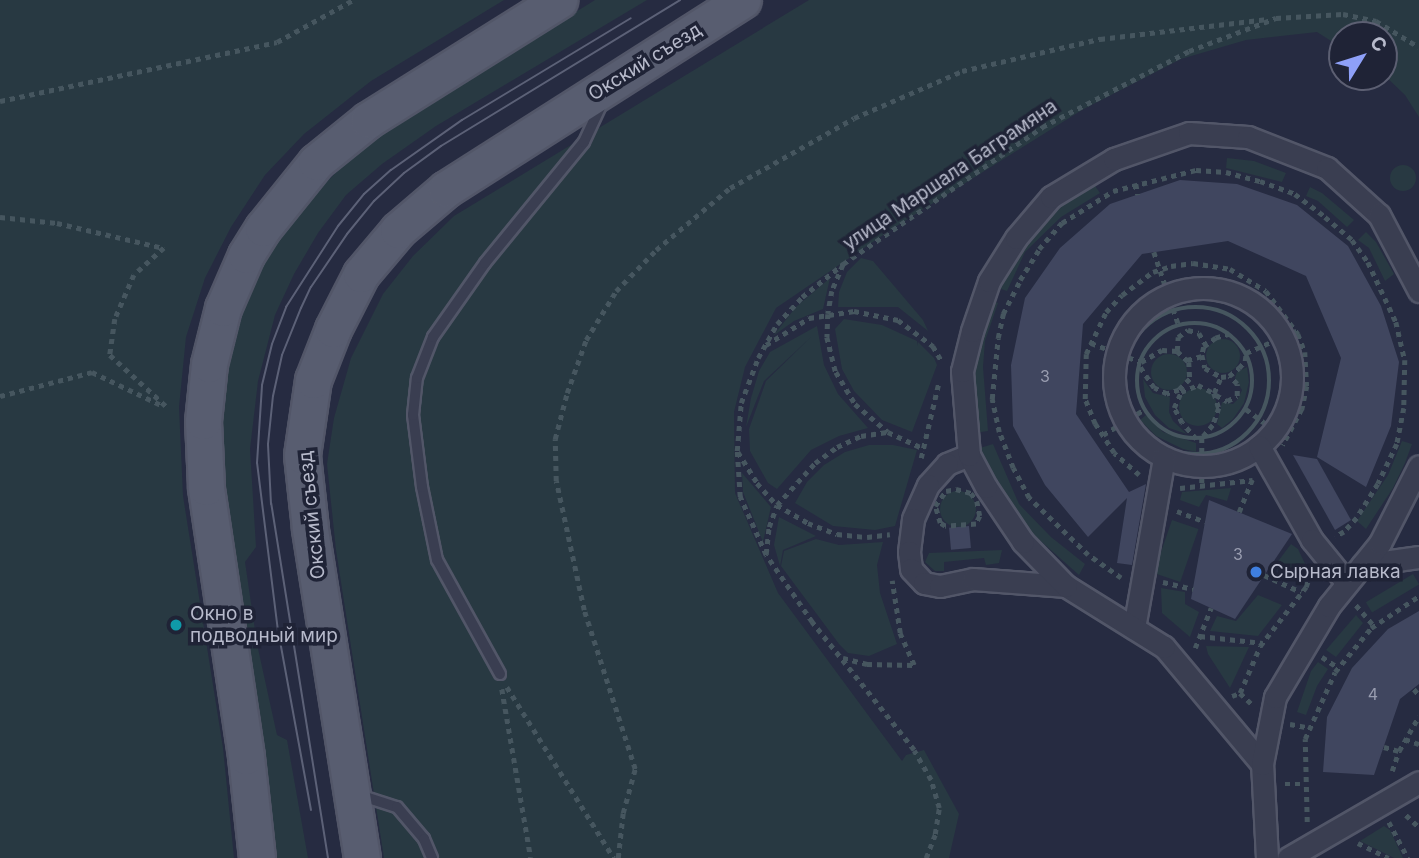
<!DOCTYPE html>
<html>
<head>
<meta charset="utf-8">
<style>
  body { margin:0 }
  #map { position:relative; width:1419px; height:858px; overflow:hidden; background:#262b41; font-family:Inter,sans-serif }
  div>[style] { position:absolute }
  [style*='--x'] { left:calc(var(--x)*1px); top:calc(var(--y)*1px); width:calc(var(--w)*1px); rotate:calc(var(--a)*1deg) }
  .green>* { inset:0; background:#283942; transform-origin:0 0 }
  .round { border-radius:50% }
  .building>* { inset:0; background:#40465f; transform-origin:0 0 }
  .path>* { height:4.5px; margin-top:-2.25px; transform-origin:0; background:repeating-linear-gradient(90deg,#46565f 0 5px,transparent 0 10px) }
  .path>.ring { margin:-2.25px; padding:0; box-sizing:content-box; background:none; border:4.5px solid #46565f; border-radius:50% }
  .roads { filter:drop-shadow(2px 0 #525668) drop-shadow(-2px 0 #525668) drop-shadow(0 2px #525668) drop-shadow(0 -2px #525668) }
  .lane>* { height:10px; margin:-5px; padding:0 5px; transform-origin:5px; border-radius:5px; background:#3a3e51 }
  .street>* { height:21px; margin:-10.5px; padding:0 10.5px; transform-origin:10.5px; border-radius:10.5px; background:#3a3e51 }
  .street>.ring { margin:-10.5px; padding:0; box-sizing:content-box; background:none; border:21px solid #3a3e51; border-radius:50% }
  .primary>* { height:35px; margin:-17.5px; padding:0 17.5px; transform-origin:17.5px; border-radius:17.5px; background:#585d70 }
  .tram>* { height:2px; margin:-1px; padding:0 1px; transform-origin:1px; border-radius:1px; background:#5c6177 }
  .dots>* { width:19px; height:19px; translate:-50% -50%; box-sizing:border-box; border:4px solid #1f2336; border-radius:50% }
  span { translate:-50% -50%; white-space:nowrap; text-align:center; line-height:1.15; -webkit-text-stroke:7px #1f2336; paint-order:stroke }
  .number-label { font-size:16px; color:#999db0 }
  .number-label span { -webkit-text-stroke-width:0 }
  .street-label { font-size:19px; color:#b7bacb }
  .poi-label { font-size:19px; color:#b7bacb }
  .left { translate:0 -50%; text-align:left }
  .north { position:absolute; left:1328px; top:21px; width:70px; height:70px; box-sizing:border-box; background:#1f2336; border:2px solid #5c5f72; border-radius:50%; rotate:52deg; font-size:19px; font-weight:700; line-height:28px; text-align:center; color:#b7bacb }
  .north::after { content:''; display:block; margin:auto; width:24px; height:32px; background:#8ea0f8; clip-path:polygon(50% 0,100% 100%,50% 72%,0 100%) }
</style>
</head>
<body>
<div id="map">
  <div class="green">
    <div style="clip-path:polygon(0 0,504px 0,371px 81px,304px 134px,265px 175px,231px 227px,205px 278px,186px 337px,179px 407px,183px 496px,223px 748px,234px 858px,0 858px)"></div>
    <div style="clip-path:polygon(595px 0,647px 0,436px 126px,382px 164px,346px 195px,318px 233px,294px 274px,275px 315px,258px 381px,250px 449px,256px 547px,245px 562px,257px 644px,277px 735px,287px 740px,308px 858px,276px 858px,272px 812px,227px 508px,220px 426px,229px 354px,245px 300px,271px 247px,311px 197px,352px 157px,410px 115px)"></div>
    <div style="clip-path:polygon(809px 0,1419px 0,1419px 117px,1405px 95px,1384px 75px,1384px 35px,1342px 35px,1342px 48px,1317px 32px,1246px 40px,1181px 59px,1082px 110px,892px 229px,776px 308px,745px 367px,734px 412px,735px 493px,778px 593px,902px 761px,906px 755px,924px 750px,959px 814px,949px 858px,384px 858px,336px 550px,327px 464px,334px 418px,351px 358px,383px 294px,413px 256px,454px 216px)"></div>
    <div style="clip-path:polygon(1227px 158px,1254px 161px,1286px 173px,1282px 182px,1226px 168px)"></div>
    <div class="round" style="left:1390px;top:165px;width:26px;height:26px"></div>
    <div style="clip-path:polygon(1093px 183px,1100px 193px,1061px 217px,1025px 252px,1007px 291px,995px 287px,1046px 216px,1064px 200px)"></div>
    <div style="clip-path:polygon(1310px 187px,1322px 193px,1354px 220px,1347px 227px,1318px 201px,1306px 196px)"></div>
    <div style="clip-path:polygon(1366px 232px,1376px 242px,1394px 274px,1385px 281px,1369px 248px,1358px 240px)"></div>
    <div style="clip-path:polygon(861px 258px,873px 261px,923px 320px,928px 331px,898px 307px,838px 307px,839px 292px,847px 272px)"></div>
    <div style="clip-path:polygon(830px 278px,823px 309px,794px 321px,773px 336px,796px 307px)"></div>
    <div style="clip-path:polygon(987px 298px,998px 303px,985px 341px,983px 367px,988px 431px,974px 433px,971px 367px)"></div>
    <div style="clip-path:polygon(844px 319px,882px 325px,917px 341px,918px 346px,918px 342px,934px 358px,937px 365px,912px 432px,882px 420px,854px 391px,842px 369px,835px 329px)"></div>
    <div style="clip-path:polygon(817px 326px,824px 365px,838px 394px,868px 428px,839px 436px,811px 450px,777px 489px,768px 483px,750px 451px,749px 429px,766px 381px,811px 337px,764px 381px,746px 427px,751px 398px,759px 371px,770px 352px)"></div>
    <div class="round" style="left:1206px;top:339px;width:34px;height:34px"></div>
    <div class="round" style="left:1151px;top:354px;width:36px;height:36px"></div>
    <div style="clip-path:polygon(1247px 367px,1249px 382px,1244px 403px,1233px 419px,1222px 428px,1217px 424px,1222px 402px,1233px 404px,1238px 399px,1242px 390px,1235px 378px,1237px 372px)"></div>
    <div style="clip-path:polygon(1143px 379px,1153px 393px,1170px 397px,1169px 412px,1173px 421px,1187px 434px,1169px 428px,1155px 415px,1145px 397px)"></div>
    <div class="round" style="left:1179px;top:388px;width:38px;height:38px"></div>
    <div style="clip-path:polygon(1146px 415px,1163px 432px,1196px 443px,1196px 452px,1183px 449px,1156px 436px,1140px 420px)"></div>
    <div style="clip-path:polygon(1402px 441px,1412px 444px,1405px 463px,1393px 488px,1366px 529px,1357px 521px,1388px 475px)"></div>
    <div style="clip-path:polygon(993px 444px,1019px 504px,1051px 537px,1085px 564px,1079px 575px,1034px 535px,1003px 500px,980px 448px)"></div>
    <div style="clip-path:polygon(869px 445px,893px 445px,917px 450px,895px 526px,875px 530px,833px 526px,795px 503px,807px 482px,824px 465px,845px 452px)"></div>
    <div style="clip-path:polygon(742px 473px,771px 507px,763px 542px,743px 492px)"></div>
    <div style="clip-path:polygon(1231px 488px,1227px 501px,1206px 495px,1199px 507px,1180px 500px,1182px 492px)"></div>
    <div class="round" style="left:940px;top:491px;width:36px;height:36px"></div>
    <div style="clip-path:polygon(779px 517px,816px 536px,783px 550px,780px 566px,774px 545px)"></div>
    <div style="left:1172px;top:520px;width:28px;height:56px;rotate:19deg"></div>
    <div style="clip-path:polygon(816px 539px,839px 545px,883px 542px,877px 565px,880px 593px,897px 644px,869px 656px,848px 653px,839px 644px,781px 566px,784px 551px)"></div>
    <div style="clip-path:polygon(1291px 544px,1298px 549px,1308px 570px,1303px 581px,1273px 568px)"></div>
    <div style="clip-path:polygon(1002px 550px,999px 563px,986px 565px,984px 558px,944px 562px,944px 571px,935px 571px,925px 562px,929px 553px)"></div>
    <div style="left:1413px;top:574px;width:12px;height:55px;rotate:59deg"></div>
    <div style="clip-path:polygon(1161px 588px,1185px 592px,1185px 604px,1199px 612px,1190px 637px,1162px 613px)"></div>
    <div style="clip-path:polygon(1258px 595px,1282px 605px,1258px 636px,1210px 631px,1217px 616px,1236px 621px)"></div>
    <div style="clip-path:polygon(1356px 615px,1363px 623px,1336px 657px,1326px 650px)"></div>
    <div style="clip-path:polygon(1206px 646px,1249px 647px,1230px 688px,1208px 654px)"></div>
    <div style="clip-path:polygon(1318px 662px,1328px 669px,1317px 686px,1306px 715px,1297px 712px,1311px 671px)"></div>
    <div style="clip-path:polygon(1384px 826px,1390px 830px,1403px 858px,1394px 858px,1360px 841px)"></div>
  </div>
  <div class="building">
    <div style="clip-path:polygon(1180px 180px,1237px 184px,1297px 205px,1348px 246px,1381px 306px,1399px 362px,1391px 426px,1366px 487px,1317px 457px,1341px 358px,1306px 276px,1228px 241px,1142px 254px,1083px 324px,1076px 414px,1129px 492px,1146px 484px,1132px 565px,1117px 563px,1127px 498px,1088px 537px,1045px 485px,1013px 426px,1011px 365px,1025px 298px,1060px 248px,1110px 204px)"></div>
    <div style="clip-path:polygon(1293px 455px,1317px 459px,1351px 520px,1335px 530px)"></div>
    <div style="clip-path:polygon(1209px 500px,1292px 534px,1235px 619px,1191px 599px)"></div>
    <div style="left:969px;top:526px;width:22px;height:20px;rotate:85deg"></div>
    <div style="clip-path:polygon(1419px 611px,1419px 684px,1400px 699px,1374px 775px,1323px 772px,1327px 717px,1352px 668px,1388px 629px)"></div>
  </div>
  <div class="path">
    <div style="--x:0;--y:101;--w:283;--a:-12"></div>
    <div style="--x:277;--y:42;--w:87;--a:-28.9"></div>
    <div style="--x:1136;--y:184;--w:11;--a:80"></div>
    <div style="--x:0;--y:217;--w:57;--a:6"></div>
    <div style="--x:57;--y:223;--w:110;--a:13.2"></div>
    <div style="--x:164;--y:248;--w:40;--a:138"></div>
    <div style="--x:134;--y:275;--w:48;--a:113.4"></div>
    <div style="--x:115;--y:319;--w:36;--a:98"></div>
    <div style="--x:110;--y:355;--w:79;--a:42.4"></div>
    <div style="--x:1154;--y:252;--w:78;--a:71.3"></div>
    <div style="--x:843;--y:265;--w:28;--a:113"></div>
    <div style="--x:832;--y:291;--w:23;--a:100"></div>
    <div style="--x:828;--y:314;--w:23;--a:92"></div>
    <div style="--x:827;--y:337;--w:36;--a:76"></div>
    <div style="--x:836;--y:372;--w:37;--a:59"></div>
    <div style="--x:855;--y:404;--w:43;--a:40.3"></div>
    <div style="--x:888;--y:432;--w:40;--a:25"></div>
    <div class="ring" style="left:1122px;top:307px;width:143.5px;height:143.5px"></div>
    <div class="ring" style="left:1137px;top:323px;width:111.5px;height:111.5px"></div>
    <div style="--x:1230;--y:334;--w:15;--a:164"></div>
    <div style="--x:1216;--y:338;--w:15;--a:143"></div>
    <div style="--x:1204;--y:347;--w:8;--a:104"></div>
    <div style="--x:1202;--y:355;--w:13;--a:77"></div>
    <div style="--x:1205;--y:368;--w:18;--a:29"></div>
    <div style="--x:1221;--y:377;--w:8;--a:-7"></div>
    <div style="--x:1229;--y:376;--w:13;--a:-39"></div>
    <div style="--x:1239;--y:368;--w:9;--a:-49"></div>
    <div style="--x:1245;--y:361;--w:8;--a:-83"></div>
    <div style="--x:1246;--y:353;--w:55;--a:-23.7"></div>
    <div style="--x:1091;--y:343;--w:53;--a:20.8"></div>
    <div style="--x:1141;--y:362;--w:24;--a:-30"></div>
    <div style="--x:1162;--y:350;--w:15;--a:4"></div>
    <div style="--x:1177;--y:351;--w:16;--a:43"></div>
    <div style="--x:1189;--y:362;--w:17;--a:87"></div>
    <div style="--x:1190;--y:379;--w:16;--a:135"></div>
    <div style="--x:1179;--y:390;--w:13;--a:162"></div>
    <div style="--x:1167;--y:394;--w:14;--a:-155"></div>
    <div style="--x:1154;--y:388;--w:25;--a:-124"></div>
    <div style="--x:766;--y:345;--w:51;--a:-32.1"></div>
    <div style="--x:809;--y:318;--w:46;--a:-8.8"></div>
    <div style="--x:854;--y:311;--w:45;--a:11.6"></div>
    <div style="--x:898;--y:320;--w:44;--a:36.6"></div>
    <div style="--x:933;--y:346;--w:16;--a:60"></div>
    <div style="--x:1177;--y:351;--w:14;--a:-86"></div>
    <div style="--x:1178;--y:337;--w:12;--a:-35"></div>
    <div style="--x:1188;--y:330;--w:11;--a:15"></div>
    <div style="--x:1199;--y:333;--w:14;--a:60"></div>
    <div style="--x:1187;--y:360;--w:16;--a:-15"></div>
    <div style="--x:1214;--y:393;--w:17;--a:-66"></div>
    <div style="--x:1216;--y:395;--w:13;--a:29"></div>
    <div style="--x:1227;--y:401;--w:11;--a:-27"></div>
    <div style="--x:1237;--y:396;--w:12;--a:-90"></div>
    <div style="--x:1237;--y:384;--w:11;--a:-135"></div>
    <div style="--x:0;--y:396;--w:95;--a:-14.6"></div>
    <div style="--x:92;--y:372;--w:76;--a:25.6"></div>
    <div style="--x:1246;--y:409;--w:26;--a:37"></div>
    <div style="--x:1103;--y:435;--w:49;--a:-31.8"></div>
    <div style="--x:1196;--y:439;--w:21;--a:-131"></div>
    <div style="--x:1182;--y:423;--w:17;--a:-118"></div>
    <div style="--x:1174;--y:408;--w:17;--a:-66"></div>
    <div style="--x:1181;--y:392;--w:18;--a:-22"></div>
    <div style="--x:1198;--y:385;--w:18;--a:27"></div>
    <div style="--x:1214;--y:393;--w:16;--a:72"></div>
    <div style="--x:1219;--y:408;--w:18;--a:109"></div>
    <div style="--x:1213;--y:425;--w:17;--a:130"></div>
    <div style="--x:1202;--y:438;--w:50;--a:90"></div>
    <div style="--x:738;--y:452;--w:36;--a:58"></div>
    <div style="--x:757;--y:483;--w:30;--a:48"></div>
    <div style="--x:777;--y:505;--w:36;--a:30"></div>
    <div style="--x:808;--y:523;--w:31;--a:21"></div>
    <div style="--x:837;--y:534;--w:30;--a:6"></div>
    <div style="--x:867;--y:537;--w:23;--a:-7"></div>
    <div style="--x:921;--y:458;--w:79;--a:-76.8"></div>
    <div style="--x:1139;--y:475;--w:33;--a:-139"></div>
    <div style="--x:1114;--y:453;--w:35;--a:-123"></div>
    <div style="--x:1095;--y:424;--w:27;--a:-112"></div>
    <div style="--x:1085;--y:399;--w:45;--a:-88.7"></div>
    <div style="--x:1086;--y:354;--w:47;--a:-64.5"></div>
    <div style="--x:1106;--y:312;--w:23;--a:-47"></div>
    <div style="--x:1122;--y:295;--w:39;--a:-37"></div>
    <div style="--x:1153;--y:272;--w:19;--a:-18"></div>
    <div style="--x:1171;--y:266;--w:22;--a:-8"></div>
    <div style="--x:1193;--y:263;--w:37;--a:9"></div>
    <div style="--x:1230;--y:269;--w:42;--a:31.4"></div>
    <div style="--x:1266;--y:291;--w:54;--a:53.3"></div>
    <div style="--x:1298;--y:334;--w:19;--a:69"></div>
    <div style="--x:1305;--y:352;--w:34;--a:87"></div>
    <div style="--x:1307;--y:386;--w:24;--a:102"></div>
    <div style="--x:1302;--y:409;--w:41;--a:117.8"></div>
    <div style="--x:1180;--y:488;--w:73;--a:-6.3"></div>
    <div style="--x:956;--y:489;--w:16;--a:15"></div>
    <div style="--x:971;--y:493;--w:10;--a:53"></div>
    <div style="--x:977;--y:501;--w:15;--a:79"></div>
    <div style="--x:980;--y:516;--w:9;--a:117"></div>
    <div style="--x:976;--y:524;--w:31;--a:176"></div>
    <div style="--x:945;--y:526;--w:6;--a:-149"></div>
    <div style="--x:940;--y:523;--w:18;--a:-106"></div>
    <div style="--x:935;--y:506;--w:19;--a:-54"></div>
    <div style="--x:946;--y:491;--w:10;--a:-11"></div>
    <div style="--x:1177;--y:511;--w:30;--a:21"></div>
    <div style="--x:1239;--y:512;--w:35;--a:-68"></div>
    <div style="--x:766;--y:554;--w:27;--a:-84"></div>
    <div style="--x:769;--y:527;--w:23;--a:-70"></div>
    <div style="--x:777;--y:505;--w:57;--a:-47.9"></div>
    <div style="--x:815;--y:463;--w:27;--a:-36"></div>
    <div style="--x:837;--y:447;--w:26;--a:-25"></div>
    <div style="--x:861;--y:436;--w:26;--a:-9"></div>
    <div style="--x:1264;--y:575;--w:41;--a:24.7"></div>
    <div style="--x:1121;--y:578;--w:40;--a:-145.1"></div>
    <div style="--x:1088;--y:555;--w:82;--a:-136"></div>
    <div style="--x:1029;--y:498;--w:34;--a:-118"></div>
    <div style="--x:1013;--y:468;--w:39;--a:-111"></div>
    <div style="--x:999;--y:432;--w:34;--a:-102"></div>
    <div style="--x:992;--y:399;--w:61;--a:-84.4"></div>
    <div style="--x:998;--y:338;--w:25;--a:-78"></div>
    <div style="--x:1003;--y:314;--w:38;--a:-63"></div>
    <div style="--x:1020;--y:280;--w:36;--a:-58"></div>
    <div style="--x:1039;--y:249;--w:35;--a:-49"></div>
    <div style="--x:1062;--y:223;--w:60;--a:-32.1"></div>
    <div style="--x:1113;--y:191;--w:86;--a:-14.2"></div>
    <div style="--x:1196;--y:170;--w:30;--a:4"></div>
    <div style="--x:1226;--y:172;--w:35;--a:15"></div>
    <div style="--x:1260;--y:181;--w:37;--a:20"></div>
    <div style="--x:1295;--y:194;--w:38;--a:37"></div>
    <div style="--x:1325;--y:217;--w:35;--a:40"></div>
    <div style="--x:1352;--y:240;--w:27;--a:54"></div>
    <div style="--x:1368;--y:262;--w:66;--a:65"></div>
    <div style="--x:1396;--y:322;--w:39;--a:77"></div>
    <div style="--x:1405;--y:360;--w:48;--a:91.2"></div>
    <div style="--x:1404;--y:408;--w:37;--a:101"></div>
    <div style="--x:1397;--y:444;--w:44;--a:115.4"></div>
    <div style="--x:1378;--y:484;--w:40;--a:122"></div>
    <div style="--x:1357;--y:518;--w:19;--a:133"></div>
    <div style="--x:1344;--y:532;--w:10;--a:151"></div>
    <div style="--x:1163;--y:582;--w:31;--a:13"></div>
    <div style="--x:1356;--y:605;--w:28;--a:49"></div>
    <div style="--x:1200;--y:636;--w:63;--a:6.3"></div>
    <div style="--x:1195;--y:648;--w:43;--a:-68.2"></div>
    <div style="--x:1322;--y:657;--w:20;--a:33"></div>
    <div style="--x:843;--y:658;--w:25;--a:14"></div>
    <div style="--x:867;--y:664;--w:47;--a:1.2"></div>
    <div style="--x:914;--y:665;--w:35;--a:-114"></div>
    <div style="--x:900;--y:633;--w:53;--a:-98.7"></div>
    <div style="--x:507;--y:687;--w:202;--a:58"></div>
    <div style="--x:502;--y:689;--w:171;--a:80.3"></div>
    <div style="--x:1414;--y:689;--w:8;--a:50"></div>
    <div style="--x:1240;--y:693;--w:18;--a:43"></div>
    <div style="--x:1232;--y:696;--w:9;--a:-21"></div>
    <div style="--x:1240;--y:693;--w:51;--a:-66.9"></div>
    <div style="--x:1260;--y:646;--w:75;--a:-52.1"></div>
    <div style="--x:1306;--y:587;--w:14;--a:-73"></div>
    <div style="--x:1290;--y:724;--w:20;--a:11"></div>
    <div style="--x:1405;--y:739;--w:15;--a:20"></div>
    <div style="--x:1384;--y:747;--w:16;--a:15"></div>
    <div style="--x:1392;--y:771;--w:21;--a:-71"></div>
    <div style="--x:1399;--y:751;--w:40;--a:-60.3"></div>
    <div style="--x:1285;--y:784;--w:20;--a:0"></div>
    <div style="--x:1406;--y:815;--w:18;--a:43"></div>
    <div style="--x:1307;--y:822;--w:83;--a:-91.4"></div>
    <div style="--x:1305;--y:739;--w:73;--a:-65.9"></div>
    <div style="--x:1335;--y:672;--w:57;--a:-50.7"></div>
    <div style="--x:1371;--y:628;--w:58;--a:-33.7"></div>
    <div style="--x:1389;--y:822;--w:41;--a:62.2"></div>
    <div style="--x:1358;--y:843;--w:34;--a:26"></div>
    <div style="--x:618;--y:858;--w:45;--a:-83.7"></div>
    <div style="--x:623;--y:813;--w:46;--a:-74.7"></div>
    <div style="--x:635;--y:769;--w:167;--a:-107.8"></div>
    <div style="--x:584;--y:610;--w:132;--a:-102.2"></div>
    <div style="--x:556;--y:481;--w:42;--a:-91.4"></div>
    <div style="--x:555;--y:439;--w:48;--a:-75.4"></div>
    <div style="--x:567;--y:393;--w:56;--a:-70.3"></div>
    <div style="--x:586;--y:340;--w:57;--a:-58.5"></div>
    <div style="--x:616;--y:291;--w:57;--a:-45.7"></div>
    <div style="--x:656;--y:250;--w:97;--a:-40"></div>
    <div style="--x:730;--y:188;--w:142;--a:-29.4"></div>
    <div style="--x:854;--y:118;--w:118;--a:-23.5"></div>
    <div style="--x:962;--y:71;--w:142;--a:-13.1"></div>
    <div style="--x:1100;--y:39;--w:169;--a:-6.8"></div>
    <div style="--x:926;--y:858;--w:26;--a:-69"></div>
    <div style="--x:935;--y:834;--w:26;--a:-81"></div>
    <div style="--x:939;--y:808;--w:29;--a:-106"></div>
    <div style="--x:931;--y:780;--w:34;--a:-120"></div>
    <div style="--x:914;--y:750;--w:164;--a:-128.6"></div>
    <div style="--x:812;--y:622;--w:81;--a:-124.5"></div>
    <div style="--x:766;--y:555;--w:64;--a:-114.1"></div>
    <div style="--x:740;--y:497;--w:46;--a:-93.7"></div>
    <div style="--x:737;--y:451;--w:48;--a:-85.2"></div>
    <div style="--x:741;--y:403;--w:48;--a:-69.3"></div>
    <div style="--x:758;--y:358;--w:39;--a:-61"></div>
    <div style="--x:777;--y:324;--w:37;--a:-47"></div>
    <div style="--x:802;--y:297;--w:53;--a:-38.8"></div>
    <div style="--x:843;--y:264;--w:242;--a:-34.5"></div>
    <div style="--x:1042;--y:127;--w:165;--a:-27.3"></div>
    <div style="--x:1189;--y:51;--w:93;--a:-20.8"></div>
    <div style="--x:1276;--y:18;--w:67;--a:-3.4"></div>
    <div style="--x:1343;--y:14;--w:34;--a:12"></div>
    <div style="--x:1376;--y:21;--w:50;--a:31.2"></div>
  </div>
  <div class="roads">
    <div class="lane">
      <div style="--x:500;--y:674;--w:130;--a:-118.9"></div>
      <div style="--x:437;--y:560;--w:75;--a:-101.6"></div>
      <div style="--x:422;--y:487;--w:73;--a:-97.1"></div>
      <div style="--x:413;--y:415;--w:37;--a:-84"></div>
      <div style="--x:417;--y:378;--w:44;--a:-68.7"></div>
      <div style="--x:433;--y:337;--w:90;--a:-54.9"></div>
      <div style="--x:485;--y:263;--w:156;--a:-50.7"></div>
      <div style="--x:584;--y:142;--w:45;--a:-65.1"></div>
      <div style="--x:359;--y:795;--w:40;--a:18"></div>
      <div style="--x:397;--y:807;--w:42;--a:49.8"></div>
      <div style="--x:424;--y:839;--w:21;--a:67"></div>
    </div>
    <div class="street">
      <div class="ring" style="left:1114px;top:288px;width:157px;height:157px"></div>
      <div style="--x:1259;--y:446;--w:108;--a:60.6"></div>
      <div style="--x:1312;--y:540;--w:55;--a:50.9"></div>
      <div style="--x:969;--y:455;--w:24;--a:158"></div>
      <div style="--x:947;--y:464;--w:28;--a:132"></div>
      <div style="--x:928;--y:485;--w:37;--a:114"></div>
      <div style="--x:913;--y:519;--w:33;--a:97"></div>
      <div style="--x:909;--y:552;--w:17;--a:83"></div>
      <div style="--x:911;--y:569;--w:19;--a:47"></div>
      <div style="--x:924;--y:583;--w:16;--a:11"></div>
      <div style="--x:940;--y:586;--w:34;--a:-12"></div>
      <div style="--x:973;--y:579;--w:93;--a:4.3"></div>
      <div style="--x:1362;--y:565;--w:58;--a:-8"></div>
      <div style="--x:1134;--y:628;--w:173;--a:-80"></div>
      <div style="--x:1262;--y:764;--w:153;--a:-129.9"></div>
      <div style="--x:1164;--y:647;--w:115;--a:-148.1"></div>
      <div style="--x:1066;--y:586;--w:62;--a:-134.3"></div>
      <div style="--x:1023;--y:542;--w:66;--a:-123.9"></div>
      <div style="--x:986;--y:487;--w:36;--a:-118"></div>
      <div style="--x:969;--y:455;--w:84;--a:-94.8"></div>
      <div style="--x:962;--y:371;--w:41;--a:-76"></div>
      <div style="--x:972;--y:331;--w:53;--a:-71.2"></div>
      <div style="--x:989;--y:281;--w:51;--a:-57.9"></div>
      <div style="--x:1016;--y:238;--w:54;--a:-49.5"></div>
      <div style="--x:1051;--y:197;--w:74;--a:-31.1"></div>
      <div style="--x:1114;--y:159;--w:79;--a:-19.1"></div>
      <div style="--x:1189;--y:133;--w:59;--a:3.9"></div>
      <div style="--x:1248;--y:137;--w:85;--a:21.4"></div>
      <div style="--x:1327;--y:168;--w:70;--a:42.1"></div>
      <div style="--x:1379;--y:215;--w:86;--a:62.2"></div>
      <div style="--x:1267;--y:858;--w:94;--a:-93"></div>
      <div style="--x:1262;--y:764;--w:68;--a:-79"></div>
      <div style="--x:1275;--y:697;--w:106;--a:-59.3"></div>
      <div style="--x:1329;--y:606;--w:81;--a:-51"></div>
      <div style="--x:1380;--y:543;--w:86;--a:-63.1"></div>
      <div style="--x:1288;--y:858;--w:151;--a:-30.1"></div>
    </div>
    <div class="primary">
      <div style="--x:257;--y:858;--w:103;--a:-96.2"></div>
      <div style="--x:246;--y:756;--w:272;--a:-98.5"></div>
      <div style="--x:206;--y:487;--w:66;--a:-92.6"></div>
      <div style="--x:203;--y:421;--w:57;--a:-84"></div>
      <div style="--x:209;--y:364;--w:58;--a:-76"></div>
      <div style="--x:223;--y:308;--w:58;--a:-66.5"></div>
      <div style="--x:246;--y:255;--w:32;--a:-58"></div>
      <div style="--x:263;--y:228;--w:85;--a:-51.2"></div>
      <div style="--x:316;--y:162;--w:67;--a:-38.9"></div>
      <div style="--x:368;--y:120;--w:226;--a:-32.1"></div>
      <div style="--x:362;--y:858;--w:334;--a:-99"></div>
      <div style="--x:310;--y:528;--w:73;--a:-96.3"></div>
      <div style="--x:302;--y:455;--w:76;--a:-81.7"></div>
      <div style="--x:313;--y:380;--w:55;--a:-68.6"></div>
      <div style="--x:333;--y:329;--w:62;--a:-63"></div>
      <div style="--x:361;--y:274;--w:57;--a:-49.9"></div>
      <div style="--x:398;--y:230;--w:63;--a:-40.5"></div>
      <div style="--x:446;--y:189;--w:352;--a:-32.5"></div>
    </div>
  </div>
  <div class="tram">
    <div style="--x:311;--y:810;--w:182;--a:-100.4"></div>
    <div style="--x:278;--y:631;--w:169;--a:-97.1"></div>
    <div style="--x:257;--y:463;--w:78;--a:-86.3"></div>
    <div style="--x:262;--y:385;--w:42;--a:-76.3"></div>
    <div style="--x:272;--y:344;--w:40;--a:-69"></div>
    <div style="--x:286;--y:307;--w:96;--a:-57.3"></div>
    <div style="--x:338;--y:226;--w:41;--a:-50.9"></div>
    <div style="--x:364;--y:194;--w:36;--a:-42"></div>
    <div style="--x:391;--y:170;--w:87;--a:-35.2"></div>
    <div style="--x:462;--y:120;--w:197;--a:-31.1"></div>
    <div style="--x:328;--y:858;--w:359;--a:-99.1"></div>
    <div style="--x:271;--y:504;--w:60;--a:-92.9"></div>
    <div style="--x:268;--y:444;--w:48;--a:-84.1"></div>
    <div style="--x:273;--y:396;--w:42;--a:-77.6"></div>
    <div style="--x:282;--y:355;--w:51;--a:-68"></div>
    <div style="--x:301;--y:308;--w:23;--a:-65"></div>
    <div style="--x:311;--y:287;--w:64;--a:-55.8"></div>
    <div style="--x:347;--y:234;--w:43;--a:-50.7"></div>
    <div style="--x:374;--y:201;--w:41;--a:-43"></div>
    <div style="--x:404;--y:173;--w:46;--a:-36.1"></div>
    <div style="--x:441;--y:146;--w:280;--a:-31.4"></div>
  </div>
  <div class="dots">
    <div style="left:1256px;top:572px;background:#3f7fe0"></div>
    <div style="left:176px;top:625px;background:#0f9aa8"></div>
  </div>
  <div class="number-label">
    <span style="left:1045px;top:376px">3</span>
    <span style="left:1238px;top:554px">3</span>
    <span style="left:1373px;top:694px">4</span>
  </div>
  <div class="street-label">
    <span style="left:645px;top:62px;rotate:-32deg">Окский съезд</span>
    <span style="left:950px;top:175px;rotate:-34deg">улица Маршала Баграмяна</span>
    <span style="left:312px;top:515px;rotate:-96deg">Окский съезд</span>
  </div>
  <div class="poi-label">
    <span class="left" style="left:1270px;top:572px">Сырная лавка</span>
    <span class="left" style="left:190px;top:625px">Окно в<br>подводный мир</span>
  </div>
  <div class="north">С</div>
</div>
</body>
</html>
